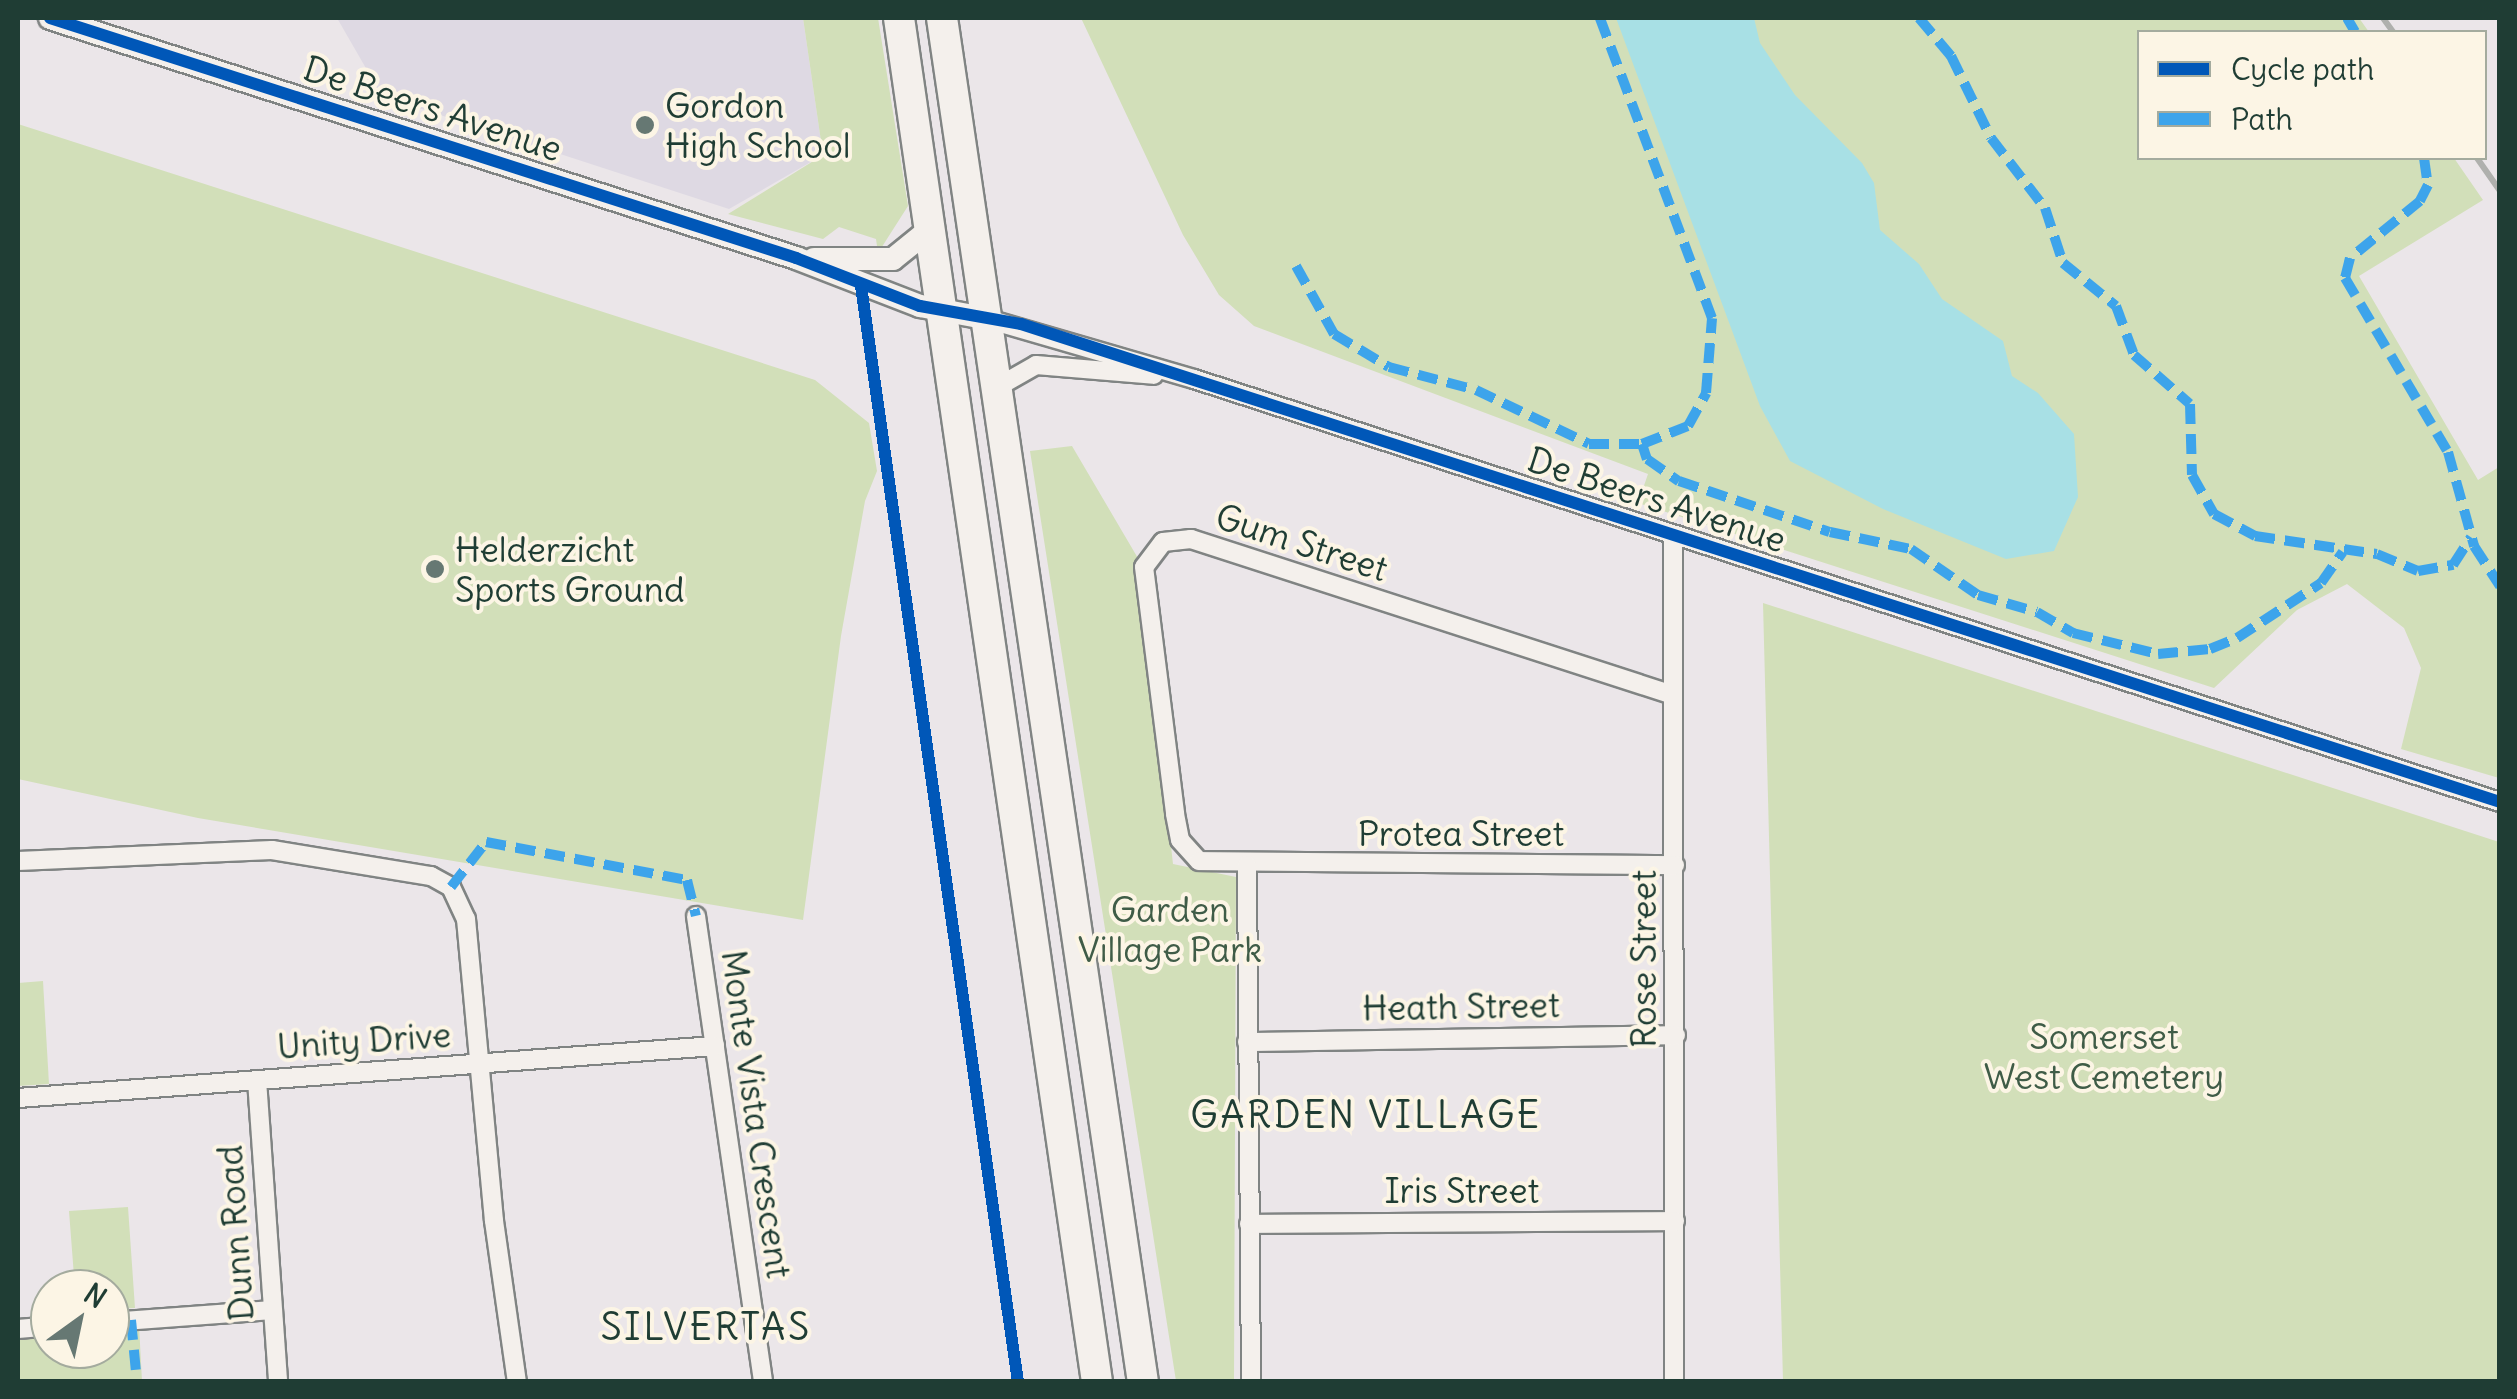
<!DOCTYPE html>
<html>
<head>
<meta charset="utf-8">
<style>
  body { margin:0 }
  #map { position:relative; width:2517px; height:1399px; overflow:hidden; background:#ebe6e9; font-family:Delius,sans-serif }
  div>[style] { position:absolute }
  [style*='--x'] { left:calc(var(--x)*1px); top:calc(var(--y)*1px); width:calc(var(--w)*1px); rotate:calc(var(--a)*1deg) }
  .built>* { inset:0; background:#ded9e3 }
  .green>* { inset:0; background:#d2dfb9 }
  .water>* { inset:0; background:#a8e0e5 }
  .roads { filter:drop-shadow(2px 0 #808483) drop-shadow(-2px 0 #808483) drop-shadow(0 2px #808483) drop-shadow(0 -2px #808483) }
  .minor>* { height:18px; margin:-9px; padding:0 9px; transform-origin:9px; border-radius:9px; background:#f4f0ec }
  .tertiary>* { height:22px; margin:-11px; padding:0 11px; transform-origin:11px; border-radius:11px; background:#f4f0ec }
  .trunk>* { height:30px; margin:-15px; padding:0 15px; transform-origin:15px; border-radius:15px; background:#f4f0ec }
  .rail>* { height:6px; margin:-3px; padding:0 3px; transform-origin:3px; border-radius:3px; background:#afb0ad }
  .quiet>* { height:10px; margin-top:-5px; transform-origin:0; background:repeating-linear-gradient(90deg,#3da4eb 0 20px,transparent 0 30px) }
  .cycleway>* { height:12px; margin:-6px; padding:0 6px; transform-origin:6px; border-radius:6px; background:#0057b8 }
  .dots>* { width:28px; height:28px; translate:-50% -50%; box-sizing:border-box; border:5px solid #fcf5e5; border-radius:50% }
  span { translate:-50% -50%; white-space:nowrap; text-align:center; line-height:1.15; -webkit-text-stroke:8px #fcf5e5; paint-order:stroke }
  .poi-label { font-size:35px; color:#1f3d34 }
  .left { translate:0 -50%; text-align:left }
  .street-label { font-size:35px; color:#1f3d34 }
  .park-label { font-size:35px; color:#3f5c47 }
  .neighbourhood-label { font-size:38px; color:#1f3d34; letter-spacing:2.5px }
  .frame { position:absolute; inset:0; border:20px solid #1f3d34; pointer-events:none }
  .legend { position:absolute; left:2137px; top:30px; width:350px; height:130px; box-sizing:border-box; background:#fcf5e5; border:2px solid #a4ab9e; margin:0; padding:12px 18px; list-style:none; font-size:30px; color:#1f3d34 }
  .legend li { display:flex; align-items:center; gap:20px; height:50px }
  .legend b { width:50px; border:2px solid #a4ab9e }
  .north { position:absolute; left:30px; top:1269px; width:100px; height:100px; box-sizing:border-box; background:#fcf5e5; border:2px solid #a4ab9e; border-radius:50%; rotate:33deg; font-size:28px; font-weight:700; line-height:40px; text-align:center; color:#1f3d34 }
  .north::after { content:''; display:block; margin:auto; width:35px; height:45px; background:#667873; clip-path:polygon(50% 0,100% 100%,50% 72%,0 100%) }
</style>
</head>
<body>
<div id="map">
  <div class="built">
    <div style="clip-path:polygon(337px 18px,803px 18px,823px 155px,729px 209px,382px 96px)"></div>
  </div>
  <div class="green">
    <div style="clip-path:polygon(803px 18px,878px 18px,908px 206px,878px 253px,876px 239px,839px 227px,823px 239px,728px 214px,823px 155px)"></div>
    <div style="clip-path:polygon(1081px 18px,2359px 18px,2369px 32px,2140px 32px,2140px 158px,2454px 158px,2483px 200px,2359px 276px,2478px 480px,2499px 467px,2499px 778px,2401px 749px,2421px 668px,2404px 628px,2347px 584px,2297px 610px,2214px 688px,1638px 503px,1648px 474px,1254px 326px,1219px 295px,1183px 235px)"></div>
    <div style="clip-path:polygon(18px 124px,815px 380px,869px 423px,877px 471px,865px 501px,841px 636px,803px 920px,198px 818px,18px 779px)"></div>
    <div style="clip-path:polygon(1072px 446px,1139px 560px,1173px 864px,1236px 877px,1234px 1381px,1176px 1381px,1030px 451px)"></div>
    <div style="clip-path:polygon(1763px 603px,2499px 842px,2499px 1381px,1783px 1381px)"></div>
    <div style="clip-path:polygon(43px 981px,49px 1084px,18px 1086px,18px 983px)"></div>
    <div style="clip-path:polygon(128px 1207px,135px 1308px,110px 1309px,110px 1289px,75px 1289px,69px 1211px)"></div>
    <div style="clip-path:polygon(139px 1325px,142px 1381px,18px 1381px,18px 1332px,50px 1330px,50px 1349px,110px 1349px,110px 1326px)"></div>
  </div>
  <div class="water">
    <div style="clip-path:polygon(1616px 18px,1754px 18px,1760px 43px,1795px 95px,1862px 163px,1874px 183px,1880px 230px,1919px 264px,1942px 299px,2003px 341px,2012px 376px,2038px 393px,2074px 434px,2078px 497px,2054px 551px,2006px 559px,1883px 509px,1790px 461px,1760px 406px)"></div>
  </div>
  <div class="roads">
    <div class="minor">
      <div style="--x:984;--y:318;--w:219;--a:16.2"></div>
      <div style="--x:1194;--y:379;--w:1373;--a:17.95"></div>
      <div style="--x:994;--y:389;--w:48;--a:-29.7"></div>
      <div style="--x:1036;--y:365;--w:118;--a:4.8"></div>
      <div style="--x:1673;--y:536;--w:846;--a:89.93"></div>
      <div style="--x:1673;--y:695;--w:507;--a:-162.07"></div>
      <div style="--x:1191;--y:539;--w:28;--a:174"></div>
      <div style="--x:1163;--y:542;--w:31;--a:127"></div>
      <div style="--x:1144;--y:567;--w:249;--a:82.8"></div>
      <div style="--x:1175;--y:814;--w:26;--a:79"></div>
      <div style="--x:1180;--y:840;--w:28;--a:48"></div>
      <div style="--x:1199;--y:861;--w:476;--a:0.5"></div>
      <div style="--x:18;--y:861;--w:254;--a:-2.5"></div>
      <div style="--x:272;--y:850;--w:161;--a:9.3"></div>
      <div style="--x:431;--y:876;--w:23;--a:29"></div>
      <div style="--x:451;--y:887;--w:35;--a:65"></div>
      <div style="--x:466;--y:919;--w:303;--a:84.7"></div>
      <div style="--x:494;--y:1221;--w:163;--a:81.9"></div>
      <div style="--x:1247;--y:865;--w:517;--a:89.56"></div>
      <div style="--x:696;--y:916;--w:471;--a:81.8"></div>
      <div style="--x:1247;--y:1042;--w:429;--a:-0.9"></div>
      <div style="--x:257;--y:1080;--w:303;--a:86"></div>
      <div style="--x:18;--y:1098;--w:699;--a:-4.27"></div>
      <div style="--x:1249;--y:1224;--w:426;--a:-0.4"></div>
      <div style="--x:110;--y:1322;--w:163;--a:-4.2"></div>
      <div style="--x:18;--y:1329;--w:32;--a:-5"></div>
    </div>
    <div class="tertiary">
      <div style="--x:50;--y:18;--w:784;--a:17.83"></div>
      <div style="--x:796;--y:258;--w:133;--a:21.2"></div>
      <div style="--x:920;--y:306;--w:65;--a:10.6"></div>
      <div style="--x:814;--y:259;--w:79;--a:0"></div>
      <div style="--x:893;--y:259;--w:46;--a:-38.9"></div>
    </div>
    <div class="trunk">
      <div style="--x:899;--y:18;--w:1378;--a:81.74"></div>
      <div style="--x:942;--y:18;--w:1379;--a:81.62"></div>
    </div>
  </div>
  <div class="rail">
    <div style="--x:2383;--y:18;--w:17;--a:54"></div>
    <div style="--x:2477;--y:158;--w:40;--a:55.1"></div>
  </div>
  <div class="quiet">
    <div style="--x:1919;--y:18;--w:50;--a:49.9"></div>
    <div style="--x:1951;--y:56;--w:91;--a:64"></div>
    <div style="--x:1991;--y:138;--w:88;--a:52.4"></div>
    <div style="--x:2045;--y:208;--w:58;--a:71.9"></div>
    <div style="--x:2063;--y:263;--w:68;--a:39.1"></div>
    <div style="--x:2116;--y:306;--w:52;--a:69.8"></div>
    <div style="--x:2134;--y:355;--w:74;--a:41.2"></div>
    <div style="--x:2190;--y:404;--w:71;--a:88.4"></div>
    <div style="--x:2192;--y:475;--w:45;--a:60.6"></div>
    <div style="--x:2214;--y:514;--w:47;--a:28.2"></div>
    <div style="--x:2255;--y:536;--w:123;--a:8.4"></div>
    <div style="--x:2377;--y:554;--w:44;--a:22.5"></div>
    <div style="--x:2418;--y:571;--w:36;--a:-10"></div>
    <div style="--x:2453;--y:565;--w:33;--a:-57"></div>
    <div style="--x:2347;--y:18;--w:16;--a:60"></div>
    <div style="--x:2424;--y:158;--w:27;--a:82"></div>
    <div style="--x:2428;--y:185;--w:18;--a:117"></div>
    <div style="--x:2420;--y:201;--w:90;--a:140.8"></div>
    <div style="--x:2350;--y:258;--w:21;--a:104"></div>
    <div style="--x:2345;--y:278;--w:202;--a:59.4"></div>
    <div style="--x:2448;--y:452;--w:98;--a:74.5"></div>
    <div style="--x:2474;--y:546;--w:48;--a:57"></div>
    <div style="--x:1296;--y:266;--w:78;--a:60.8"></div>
    <div style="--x:1334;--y:334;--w:64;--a:31"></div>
    <div style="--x:1389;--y:367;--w:90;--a:14.8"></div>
    <div style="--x:1476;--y:390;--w:125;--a:25.5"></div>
    <div style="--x:1589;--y:444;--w:53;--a:0"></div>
    <div style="--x:1642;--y:444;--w:49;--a:-21.4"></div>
    <div style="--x:1688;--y:426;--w:38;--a:-61"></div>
    <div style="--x:1706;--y:393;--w:75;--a:-85.4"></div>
    <div style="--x:1712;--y:318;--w:320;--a:-110.5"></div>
    <div style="--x:1642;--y:444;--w:16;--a:72"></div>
    <div style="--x:1647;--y:459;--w:39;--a:35"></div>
    <div style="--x:1679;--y:481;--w:159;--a:18.7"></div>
    <div style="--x:1830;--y:532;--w:83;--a:11.9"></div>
    <div style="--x:1911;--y:549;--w:81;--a:34.5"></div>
    <div style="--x:1978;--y:595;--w:61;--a:16.1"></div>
    <div style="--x:2037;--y:612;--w:42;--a:30.3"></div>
    <div style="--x:2073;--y:633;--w:88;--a:13.9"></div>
    <div style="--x:2158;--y:654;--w:52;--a:-5.5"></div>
    <div style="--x:2210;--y:649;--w:29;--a:-22"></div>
    <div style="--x:2237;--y:638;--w:100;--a:-33.2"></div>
    <div style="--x:2321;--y:583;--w:38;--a:-55"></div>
    <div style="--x:451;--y:887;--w:57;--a:-52.1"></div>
    <div style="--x:486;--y:842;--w:205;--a:10.7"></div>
    <div style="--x:687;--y:880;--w:37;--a:76"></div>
    <div style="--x:131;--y:1320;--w:62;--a:84.5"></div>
  </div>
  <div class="cycleway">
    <div style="--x:50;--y:18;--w:784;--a:17.83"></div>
    <div style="--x:796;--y:258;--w:133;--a:21.2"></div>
    <div style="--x:920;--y:306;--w:103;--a:10.1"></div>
    <div style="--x:1021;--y:324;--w:1554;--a:17.91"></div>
    <div style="--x:861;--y:286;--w:1107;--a:81.85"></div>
  </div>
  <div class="dots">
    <div style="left:645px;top:125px;background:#667873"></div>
    <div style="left:435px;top:569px;background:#667873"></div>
  </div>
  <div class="poi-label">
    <span class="left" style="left:665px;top:125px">Gordon<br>High School</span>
    <span class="left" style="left:455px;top:569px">Helderzicht<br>Sports Ground</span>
  </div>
  <div class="street-label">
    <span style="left:433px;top:108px;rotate:18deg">De Beers Avenue</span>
    <span style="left:1657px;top:499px;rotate:18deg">De Beers Avenue</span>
    <span style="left:1302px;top:542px;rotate:18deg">Gum Street</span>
    <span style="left:1461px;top:833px">Protea Street</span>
    <span style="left:1643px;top:959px;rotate:-90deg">Rose Street</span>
    <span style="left:1461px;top:1006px;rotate:-1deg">Heath Street</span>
    <span style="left:364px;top:1040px;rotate:-4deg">Unity Drive</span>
    <span style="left:757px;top:1114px;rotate:82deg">Monte Vista Crescent</span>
    <span style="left:1462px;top:1190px">Iris Street</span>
    <span style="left:235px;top:1233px;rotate:-94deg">Dunn Road</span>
  </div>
  <div class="park-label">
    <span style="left:1170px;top:929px">Garden<br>Village Park</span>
    <span style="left:2104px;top:1056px">Somerset<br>West Cemetery</span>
  </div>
  <div class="neighbourhood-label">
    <span style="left:1366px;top:1115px">GARDEN VILLAGE</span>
    <span style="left:706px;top:1327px">SILVERTAS</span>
  </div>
  <div class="frame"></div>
  <ul class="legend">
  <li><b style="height:12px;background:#0057b8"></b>Cycle path</li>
  <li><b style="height:12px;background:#3da4eb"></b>Path</li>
  </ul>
  <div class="north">N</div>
</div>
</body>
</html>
